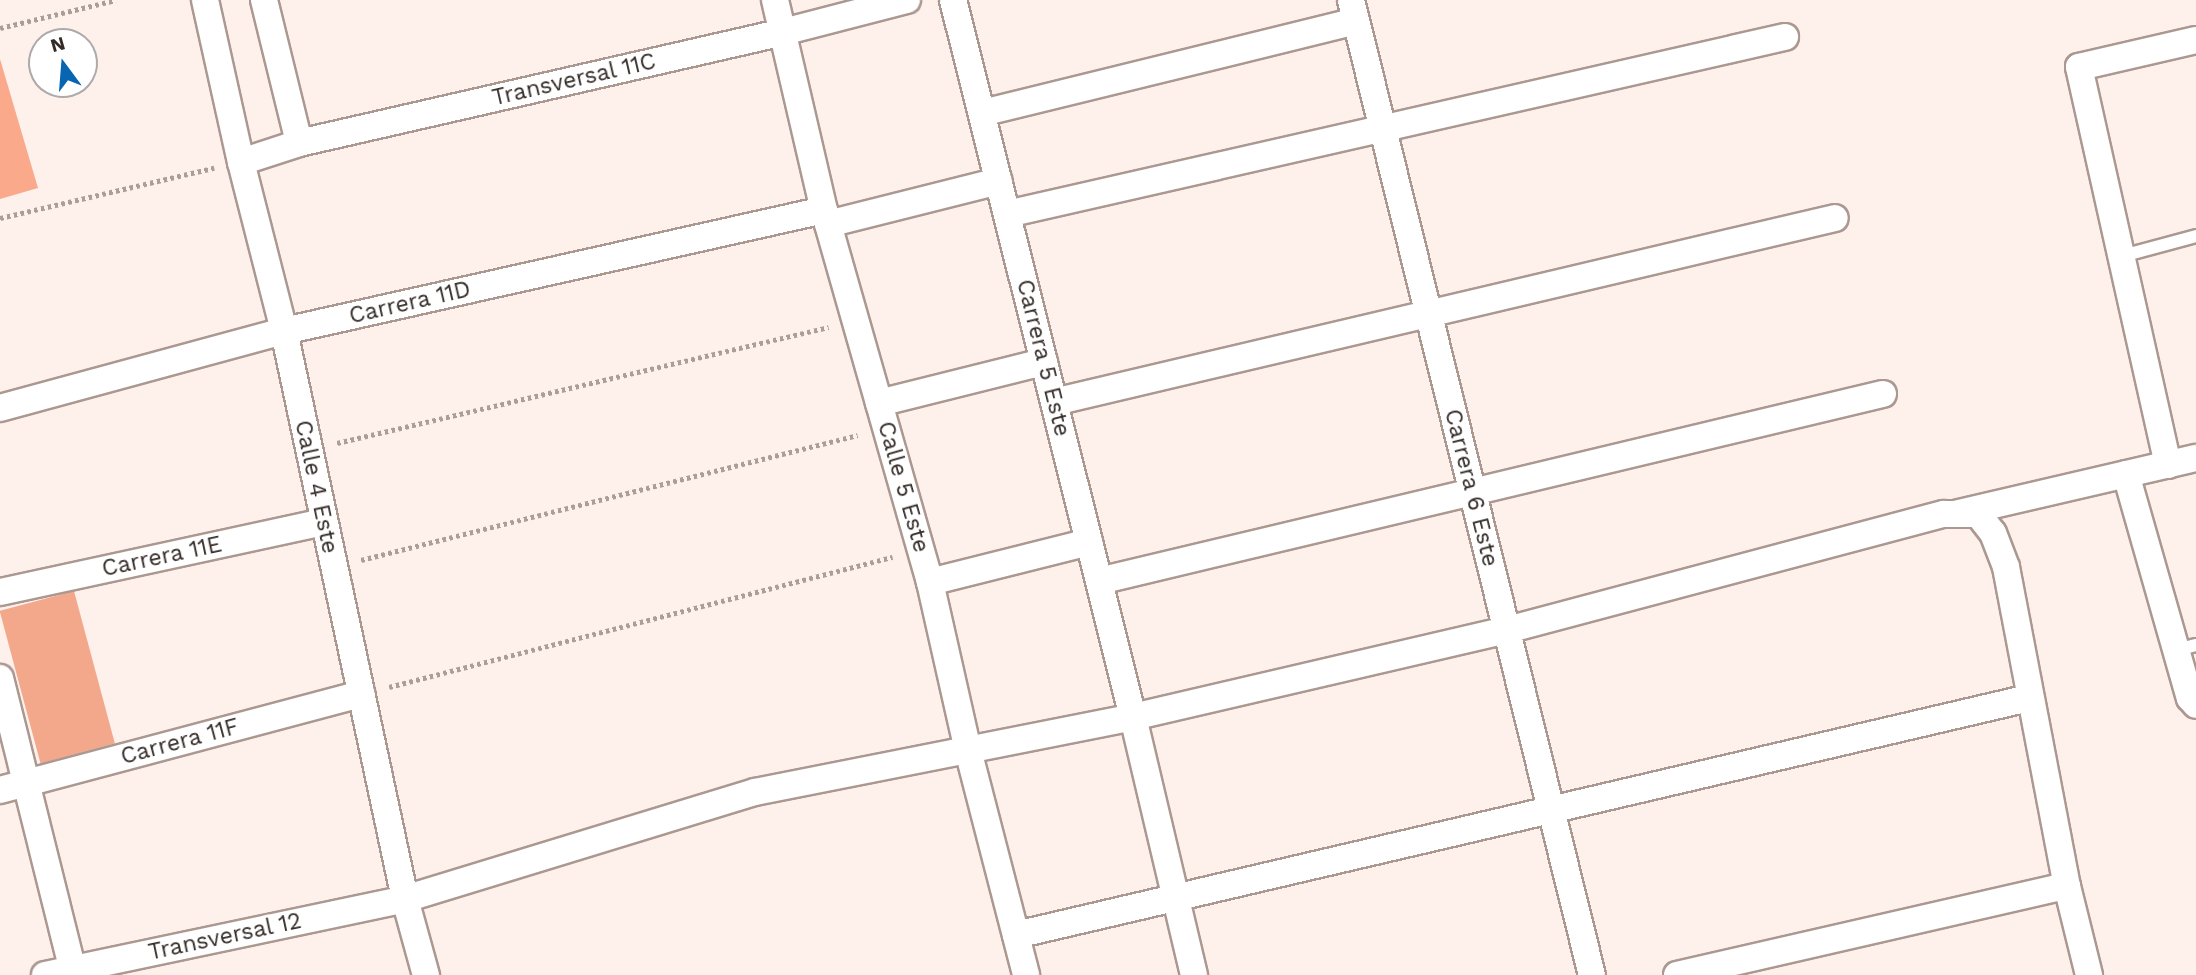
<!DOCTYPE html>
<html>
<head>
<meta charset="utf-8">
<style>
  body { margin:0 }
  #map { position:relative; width:2196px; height:975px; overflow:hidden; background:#fef1ec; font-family:"Work Sans",sans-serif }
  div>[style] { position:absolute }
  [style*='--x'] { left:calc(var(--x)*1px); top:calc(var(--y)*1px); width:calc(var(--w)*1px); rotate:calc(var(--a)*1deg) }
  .green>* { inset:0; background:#faa98b }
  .forest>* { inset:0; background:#f3a88c; transform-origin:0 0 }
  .path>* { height:4.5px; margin-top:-2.25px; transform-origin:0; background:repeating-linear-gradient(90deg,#a99e9a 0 3.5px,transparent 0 7px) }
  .roads { filter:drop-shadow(2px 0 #ab9890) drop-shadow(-2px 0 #ab9890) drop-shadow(0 2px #ab9890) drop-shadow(0 -2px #ab9890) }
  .lane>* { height:12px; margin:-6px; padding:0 6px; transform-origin:6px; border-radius:6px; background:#fff }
  .street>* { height:26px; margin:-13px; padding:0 13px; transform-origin:13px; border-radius:13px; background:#fff }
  span { translate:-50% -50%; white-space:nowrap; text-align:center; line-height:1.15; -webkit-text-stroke:5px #fff; paint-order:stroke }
  .street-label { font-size:23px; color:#332b28 }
  .north { position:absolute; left:28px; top:28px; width:70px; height:70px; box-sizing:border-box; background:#fff; border:2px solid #adaaa9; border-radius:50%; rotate:344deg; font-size:19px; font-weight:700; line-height:28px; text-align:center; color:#332b28 }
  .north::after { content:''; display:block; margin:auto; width:24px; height:32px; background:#0765b2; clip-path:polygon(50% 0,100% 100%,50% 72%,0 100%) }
</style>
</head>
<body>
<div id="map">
  <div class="green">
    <div style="clip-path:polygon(0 59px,38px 188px,0 199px)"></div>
  </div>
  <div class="forest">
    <div style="left:74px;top:591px;width:158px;height:77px;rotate:75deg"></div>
  </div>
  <div class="path">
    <div style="--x:0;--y:28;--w:119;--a:-13.6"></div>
    <div style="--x:0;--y:218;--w:220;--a:-13.2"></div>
    <div style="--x:337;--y:443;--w:505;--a:-13.27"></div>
    <div style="--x:361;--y:560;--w:512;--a:-14.12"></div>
    <div style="--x:389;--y:687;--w:520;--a:-14.49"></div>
  </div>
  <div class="roads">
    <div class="lane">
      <div style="--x:2122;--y:256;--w:77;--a:-15.1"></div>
      <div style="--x:2176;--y:650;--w:21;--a:-14"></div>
    </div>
    <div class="street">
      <div style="--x:205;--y:0;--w:166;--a:77.5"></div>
      <div style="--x:241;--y:162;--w:174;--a:75.7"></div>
      <div style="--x:284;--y:331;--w:581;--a:77.97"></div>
      <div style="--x:405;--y:899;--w:79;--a:74.6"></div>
      <div style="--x:264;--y:0;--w:147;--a:76.2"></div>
      <div style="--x:775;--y:0;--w:216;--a:76.9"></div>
      <div style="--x:824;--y:210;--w:387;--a:74.1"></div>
      <div style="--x:930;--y:582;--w:172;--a:77.3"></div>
      <div style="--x:968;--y:750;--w:232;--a:75.5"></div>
      <div style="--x:953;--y:0;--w:739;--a:75.91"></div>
      <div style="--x:1133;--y:717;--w:265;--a:76.7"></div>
      <div style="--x:1351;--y:0;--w:1004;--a:76.12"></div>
      <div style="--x:982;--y:113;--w:385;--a:-13.8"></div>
      <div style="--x:241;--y:162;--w:61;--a:-18.1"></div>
      <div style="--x:299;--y:143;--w:497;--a:-12.9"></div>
      <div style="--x:783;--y:32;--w:128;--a:-14.5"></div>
      <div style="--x:1007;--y:214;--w:798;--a:-12.82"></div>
      <div style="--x:828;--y:224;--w:176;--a:-14.1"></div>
      <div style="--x:1054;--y:402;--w:802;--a:-13.26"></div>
      <div style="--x:879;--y:403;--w:170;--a:-14"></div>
      <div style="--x:0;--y:408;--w:294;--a:-15.2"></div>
      <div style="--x:284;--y:331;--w:553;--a:-12.63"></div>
      <div style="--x:2168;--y:465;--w:408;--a:-102.6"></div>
      <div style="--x:2079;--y:67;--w:120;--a:-13"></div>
      <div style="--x:2126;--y:474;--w:233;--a:74.1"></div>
      <div style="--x:2190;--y:698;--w:9;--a:49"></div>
      <div style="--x:1959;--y:513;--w:243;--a:-13.1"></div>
      <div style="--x:1099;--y:581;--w:806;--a:-13.42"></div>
      <div style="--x:930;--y:582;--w:164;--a:-14.1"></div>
      <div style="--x:0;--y:592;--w:331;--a:-12.2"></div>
      <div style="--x:0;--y:678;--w:306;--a:76"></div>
      <div style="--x:0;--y:790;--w:374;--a:-14.9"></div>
      <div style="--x:1016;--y:935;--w:1040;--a:-13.17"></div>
      <div style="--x:45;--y:975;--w:368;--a:-11.9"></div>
      <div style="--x:405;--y:899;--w:366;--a:-17"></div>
      <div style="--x:755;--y:792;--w:385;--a:-11.2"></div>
      <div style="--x:1133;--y:717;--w:384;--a:-13.1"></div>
      <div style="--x:1507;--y:630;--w:452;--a:-14.9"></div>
      <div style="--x:1944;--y:514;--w:34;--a:0"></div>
      <div style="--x:1978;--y:514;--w:24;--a:52"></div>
      <div style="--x:1993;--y:533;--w:36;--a:69"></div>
      <div style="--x:2006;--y:567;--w:325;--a:79.2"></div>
      <div style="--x:2067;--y:886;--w:92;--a:76.1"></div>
      <div style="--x:1677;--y:975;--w:400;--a:-12.9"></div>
    </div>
  </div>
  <div class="street-label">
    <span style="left:574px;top:80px;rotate:-13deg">Transversal 11C</span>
    <span style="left:410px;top:303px;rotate:-13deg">Carrera 11D</span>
    <span style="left:1043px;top:358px;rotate:76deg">Carrera 5 Este</span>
    <span style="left:316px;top:487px;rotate:78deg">Calle 4 Este</span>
    <span style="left:903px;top:487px;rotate:74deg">Calle 5 Este</span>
    <span style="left:1471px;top:488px;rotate:76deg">Carrera 6 Este</span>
    <span style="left:162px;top:557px;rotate:-12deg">Carrera 11E</span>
    <span style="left:180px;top:742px;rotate:-15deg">Carrera 11F</span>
    <span style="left:225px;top:937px;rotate:-12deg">Transversal 12</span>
  </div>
  <div class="north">N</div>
</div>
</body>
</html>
